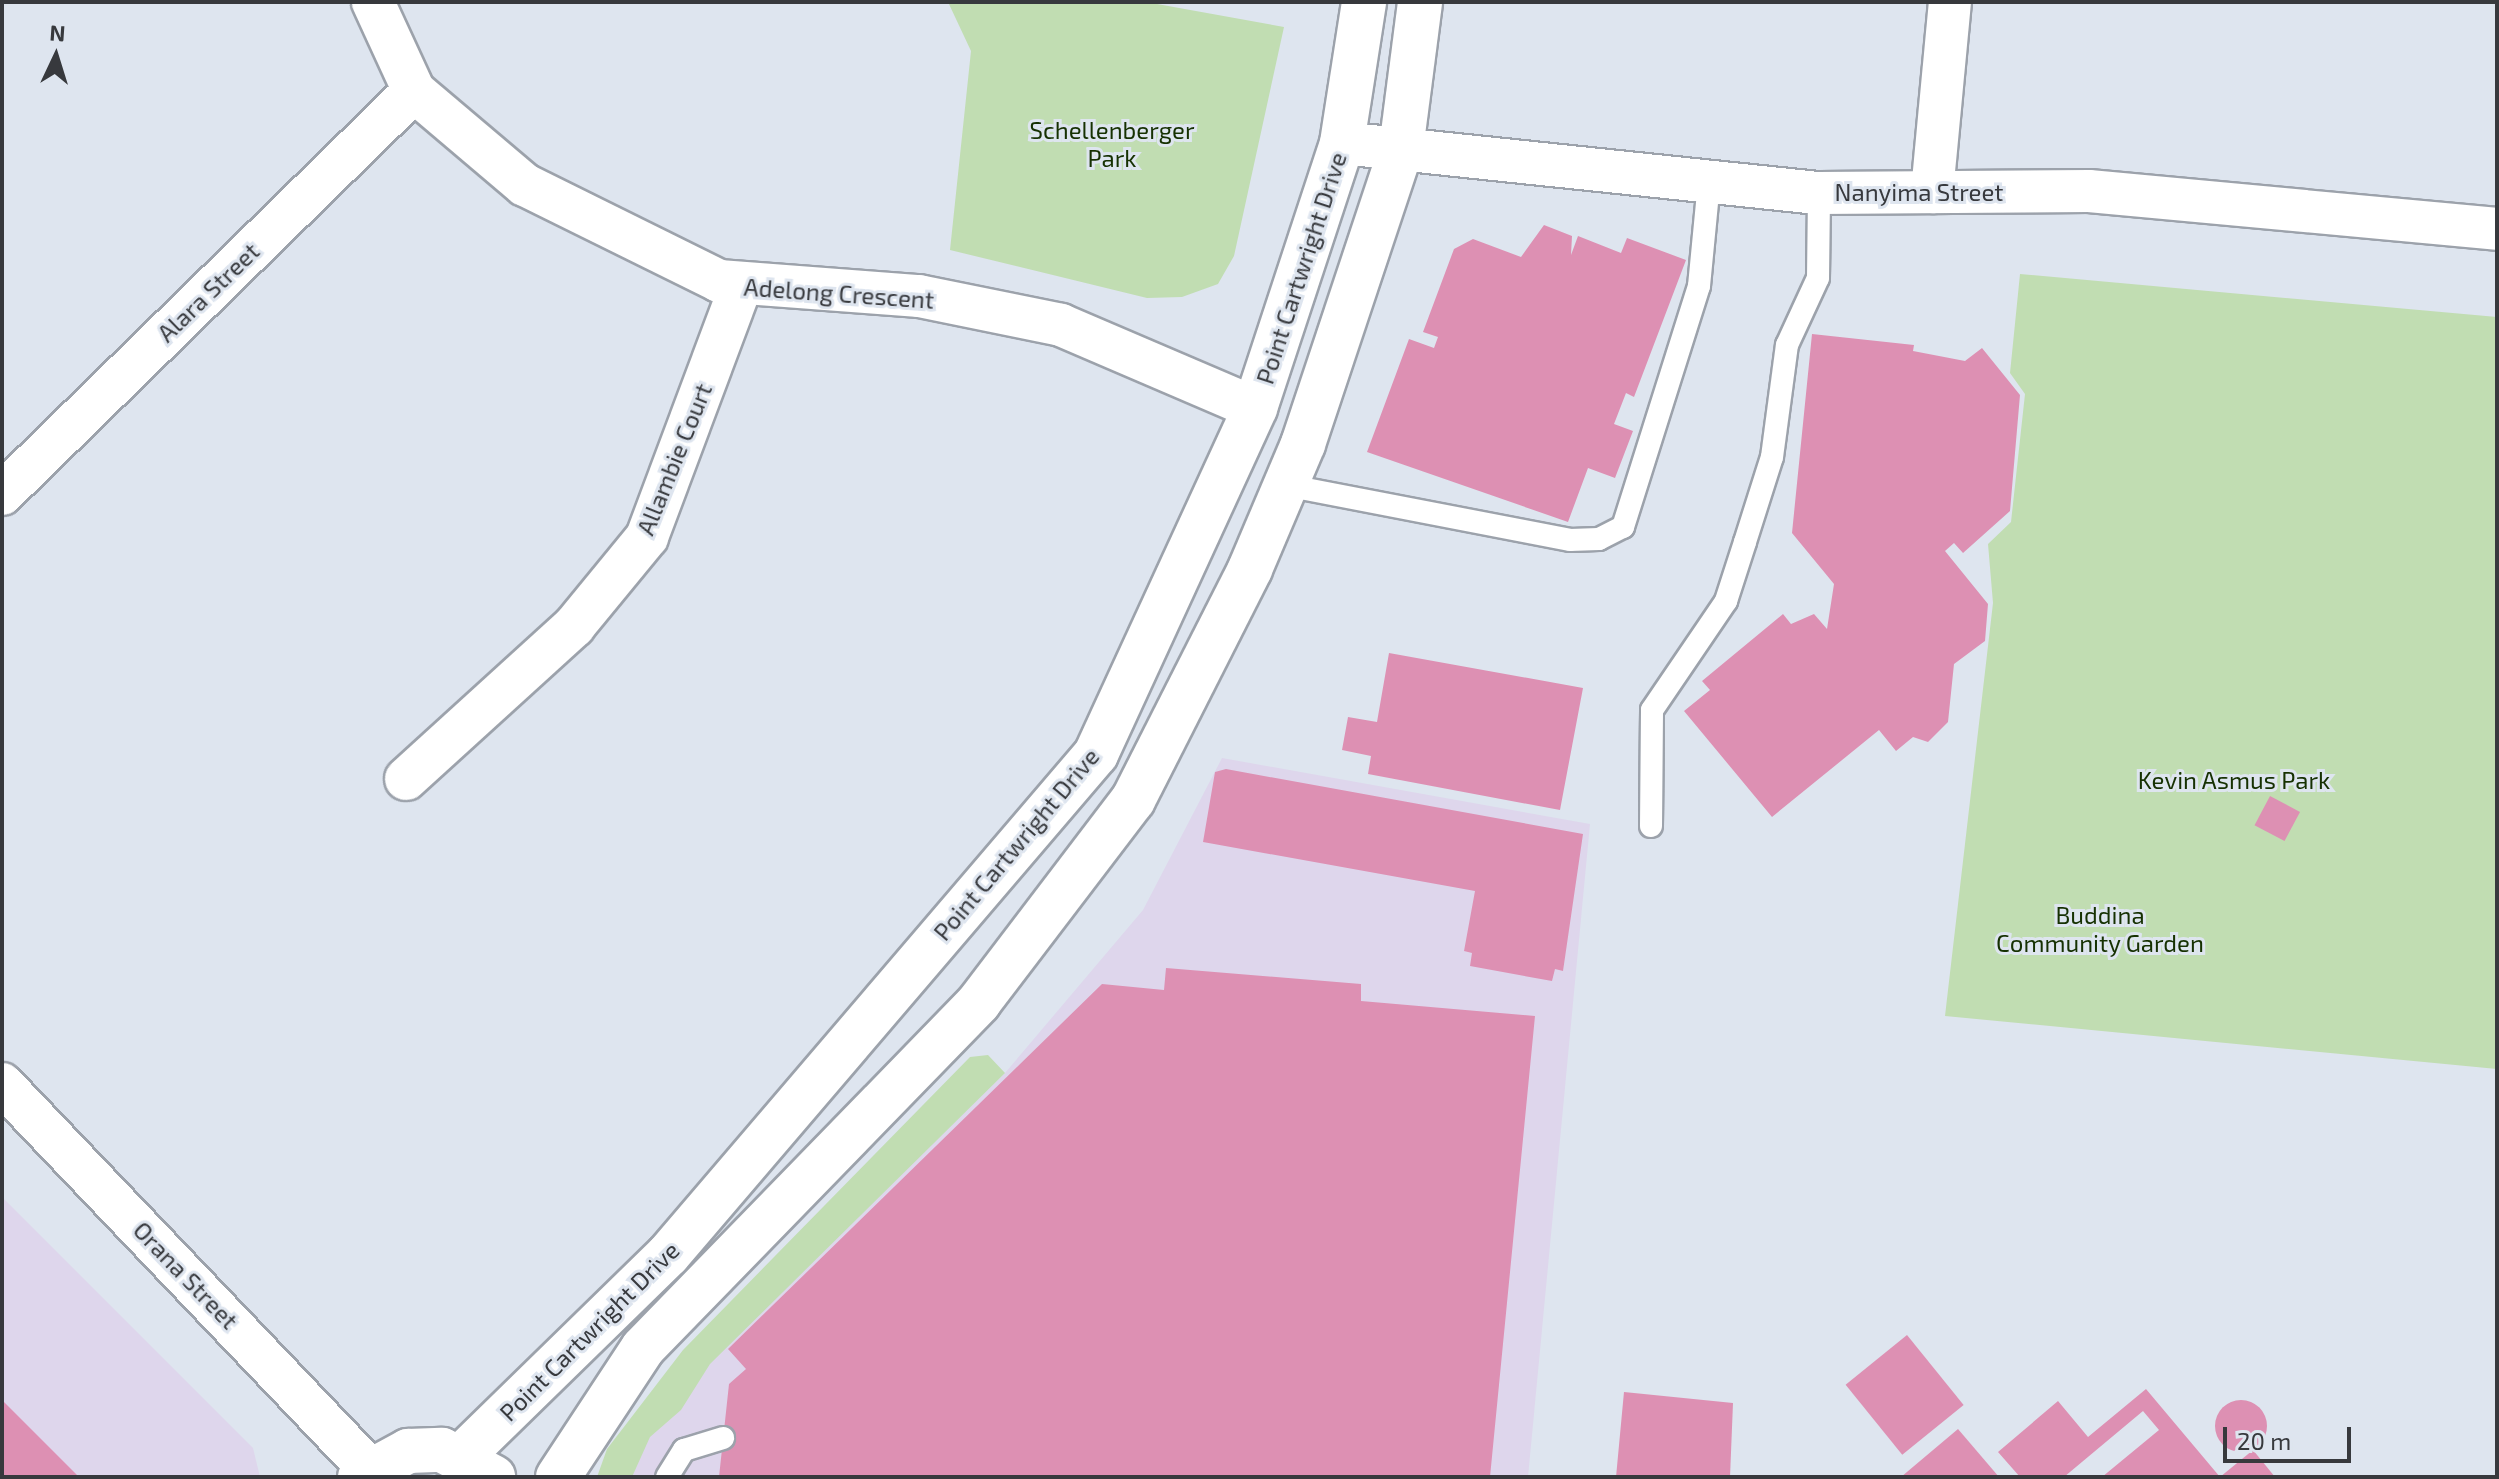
<!DOCTYPE html>
<html>
<head>
<meta charset="utf-8">
<style>
  body { margin:0 }
  #map { position:relative; width:2499px; height:1479px; overflow:hidden; background:#dee5ef; font-family:"Exo 2",sans-serif }
  div>[style] { position:absolute }
  [style*='--x'] { left:calc(var(--x)*1px); top:calc(var(--y)*1px); width:calc(var(--w)*1px); rotate:calc(var(--a)*1deg) }
  .commercial>* { inset:0; background:#ded6ec }
  .green>* { inset:0; background:#c1ddb2 }
  .building>* { inset:0; background:#dd90b3; transform-origin:0 0 }
  .round { border-radius:50% }
  .roads { filter:drop-shadow(2px 0 #9ca2ab) drop-shadow(-2px 0 #9ca2ab) drop-shadow(0 2px #9ca2ab) drop-shadow(0 -2px #9ca2ab) }
  .lane>* { height:22px; margin:-11px; padding:0 11px; transform-origin:11px; border-radius:11px; background:#fff }
  .street>* { height:42px; margin:-21px; padding:0 21px; transform-origin:21px; border-radius:21px; background:#fff }
  .secondary>* { height:44px; margin:-22px; padding:0 22px; transform-origin:22px; border-radius:22px; background:#fff }
  span { translate:-50% -50%; white-space:nowrap; text-align:center; line-height:1.15; -webkit-text-stroke:6px #dee5ef; paint-order:stroke }
  .park-label { font-size:24px; color:#163102 }
  .street-label { font-size:24px; color:#37393d }
  .frame { position:absolute; inset:0; border:4px solid #37393d; pointer-events:none }
  .north { position:absolute; left:16px; top:16px; width:80px; height:80px; -webkit-text-stroke:6px #dee5ef; paint-order:stroke; rotate:4deg; font-size:22px; font-weight:700; line-height:32px; text-align:center; color:#37393d }
  .north::after { content:''; display:block; margin:auto; width:28px; height:36px; background:#37393d; clip-path:polygon(50% 0,100% 100%,50% 72%,0 100%) }
  .scale { position:absolute; left:2223px; top:1427px; width:128px; height:36px; box-sizing:border-box; border:4px solid #37393d; border-top:0; padding-left:10px; font-size:24px; line-height:28px; white-space:nowrap; color:#37393d; -webkit-text-stroke:6px #dee5ef; paint-order:stroke }
</style>
</head>
<body>
<div id="map">
  <div class="commercial">
    <div style="clip-path:polygon(1222px 758px,1590px 824px,1528px 1477px,606px 1477px,709px 1364px,1005px 1073px,1143px 910px)"></div>
    <div style="clip-path:polygon(2px 1197px,253px 1448px,260px 1477px,2px 1477px)"></div>
  </div>
  <div class="green">
    <div style="clip-path:polygon(948px 2px,1146px 2px,1284px 27px,1234px 256px,1218px 284px,1182px 297px,1147px 298px,950px 250px,971px 51px)"></div>
    <div style="clip-path:polygon(2020px 274px,2497px 317px,2497px 1069px,1945px 1016px,1993px 603px,1988px 544px,2011px 522px,2025px 394px,2010px 373px)"></div>
    <div style="clip-path:polygon(988px 1055px,1005px 1073px,710px 1364px,681px 1410px,650px 1437px,632px 1477px,597px 1477px,607px 1449px,683px 1350px,970px 1057px)"></div>
  </div>
  <div class="building">
    <div style="clip-path:polygon(1544px 225px,1572px 236px,1571px 255px,1578px 236px,1621px 253px,1627px 238px,1686px 260px,1634px 397px,1626px 393px,1614px 424px,1633px 431px,1615px 478px,1588px 468px,1568px 522px,1367px 452px,1409px 339px,1434px 348px,1438px 337px,1423px 332px,1454px 249px,1473px 239px,1521px 257px)"></div>
    <div style="clip-path:polygon(1812px 334px,1914px 345px,1913px 351px,1965px 361px,1982px 348px,2020px 395px,2010px 511px,1963px 553px,1954px 543px,1945px 551px,1988px 604px,1985px 641px,1954px 664px,1948px 722px,1928px 742px,1913px 737px,1896px 751px,1879px 730px,1772px 817px,1684px 711px,1710px 690px,1702px 681px,1783px 614px,1791px 624px,1814px 614px,1827px 629px,1834px 584px,1792px 533px)"></div>
    <div style="clip-path:polygon(1389px 653px,1583px 688px,1560px 810px,1368px 774px,1371px 756px,1342px 750px,1348px 717px,1377px 722px)"></div>
    <div style="clip-path:polygon(1226px 769px,1583px 834px,1563px 971px,1555px 969px,1552px 981px,1470px 966px,1472px 953px,1464px 951px,1475px 891px,1203px 842px,1215px 772px)"></div>
    <div style="left:2270px;top:796px;width:34px;height:33px;rotate:28deg"></div>
    <div style="clip-path:polygon(1166px 968px,1361px 984px,1361px 1001px,1535px 1016px,1490px 1477px,719px 1477px,729px 1384px,746px 1369px,728px 1349px,1102px 984px,1164px 990px)"></div>
    <div style="left:1907px;top:1335px;width:90px;height:79px;rotate:51deg"></div>
    <div style="clip-path:polygon(2146px 1389px,2220px 1477px,2102px 1477px,2159px 1430px,2143px 1411px,2064px 1477px,2020px 1477px,1998px 1452px,2058px 1401px,2088px 1437px)"></div>
    <div style="clip-path:polygon(1624px 1392px,1733px 1403px,1730px 1477px,1616px 1477px)"></div>
    <div class="round" style="left:2215px;top:1400px;width:52px;height:52px"></div>
    <div style="clip-path:polygon(2px 1400px,79px 1477px,2px 1477px)"></div>
    <div style="clip-path:polygon(1958px 1429px,1999px 1477px,1901px 1477px)"></div>
    <div style="clip-path:polygon(2253px 1450px,2275px 1477px,2220px 1477px)"></div>
  </div>
  <div class="roads">
    <div class="lane">
      <div style="--x:1285;--y:485;--w:290;--a:10.9"></div>
      <div style="--x:1570;--y:540;--w:29;--a:-2"></div>
      <div style="--x:1599;--y:539;--w:27;--a:-27"></div>
      <div style="--x:1623;--y:527;--w:253;--a:-72.5"></div>
      <div style="--x:1699;--y:286;--w:104;--a:-84.5"></div>
      <div style="--x:1651;--y:826;--w:116;--a:-89.5"></div>
      <div style="--x:1652;--y:710;--w:132;--a:-55.8"></div>
      <div style="--x:1726;--y:601;--w:62;--a:-72.1"></div>
      <div style="--x:1745;--y:542;--w:89;--a:-72.4"></div>
      <div style="--x:1772;--y:457;--w:113;--a:-82.4"></div>
      <div style="--x:1787;--y:345;--w:74;--a:-65.2"></div>
      <div style="--x:1818;--y:278;--w:85;--a:-89.3"></div>
      <div style="--x:667;--y:1477;--w:32;--a:-58"></div>
      <div style="--x:684;--y:1450;--w:41;--a:-17.1"></div>
    </div>
    <div class="street">
      <div style="--x:373;--y:2;--w:98;--a:65.3"></div>
      <div style="--x:414;--y:91;--w:145;--a:40.3"></div>
      <div style="--x:525;--y:185;--w:216;--a:26.3"></div>
      <div style="--x:719;--y:281;--w:201;--a:4.3"></div>
      <div style="--x:919;--y:296;--w:145;--a:11.5"></div>
      <div style="--x:1061;--y:325;--w:211;--a:23.2"></div>
      <div style="--x:1342;--y:143;--w:480;--a:6"></div>
      <div style="--x:1819;--y:193;--w:270;--a:-0.4"></div>
      <div style="--x:2089;--y:191;--w:410;--a:5.3"></div>
      <div style="--x:1932;--y:192;--w:191;--a:-84.6"></div>
      <div style="--x:2;--y:494;--w:576;--a:-44.37"></div>
      <div style="--x:406;--y:779;--w:227;--a:-42.3"></div>
      <div style="--x:574;--y:626;--w:115;--a:-50.6"></div>
      <div style="--x:647;--y:537;--w:266;--a:-69.5"></div>
      <div style="--x:2;--y:1084;--w:530;--a:46.37"></div>
    </div>
    <div class="secondary">
      <div style="--x:462;--y:1456;--w:288;--a:-44.3"></div>
      <div style="--x:668;--y:1255;--w:659;--a:-49.49"></div>
      <div style="--x:1096;--y:754;--w:381;--a:-65.3"></div>
      <div style="--x:1255;--y:408;--w:279;--a:-71.8"></div>
      <div style="--x:1342;--y:143;--w:143;--a:-81.1"></div>
      <div style="--x:360;--y:1477;--w:55;--a:-28.4"></div>
      <div style="--x:408;--y:1451;--w:34;--a:-2"></div>
      <div style="--x:442;--y:1450;--w:58;--a:27.9"></div>
      <div style="--x:558;--y:1477;--w:154;--a:-56.6"></div>
      <div style="--x:643;--y:1348;--w:482;--a:-45.8"></div>
      <div style="--x:979;--y:1002;--w:254;--a:-52.7"></div>
      <div style="--x:1133;--y:800;--w:259;--a:-63.1"></div>
      <div style="--x:1250;--y:569;--w:136;--a:-67"></div>
      <div style="--x:1303;--y:444;--w:311;--a:-71.6"></div>
      <div style="--x:1401;--y:149;--w:148;--a:-82.6"></div>
    </div>
  </div>
  <div class="park-label">
    <span style="left:1112px;top:144px">Schellenberger<br>Park</span>
    <span style="left:2234px;top:780px">Kevin Asmus Park</span>
    <span style="left:2100px;top:929px">Buddina<br>Community Garden</span>
  </div>
  <div class="street-label">
    <span style="left:1919px;top:192px">Nanyima Street</span>
    <span style="left:1301px;top:268px;rotate:-72deg">Point Cartwright Drive</span>
    <span style="left:208px;top:292px;rotate:-44deg">Alara Street</span>
    <span style="left:839px;top:293px;rotate:4deg">Adelong Crescent</span>
    <span style="left:674px;top:459px;rotate:-68deg">Allambie Court</span>
    <span style="left:1016px;top:844px;rotate:-50deg">Point Cartwright Drive</span>
    <span style="left:186px;top:1275px;rotate:46deg">Orana Street</span>
    <span style="left:589px;top:1331px;rotate:-45deg">Point Cartwright Drive</span>
  </div>
  <div class="frame"></div>
  <div class="north">N</div>
  <div class="scale">20 m</div>
</div>
</body>
</html>
